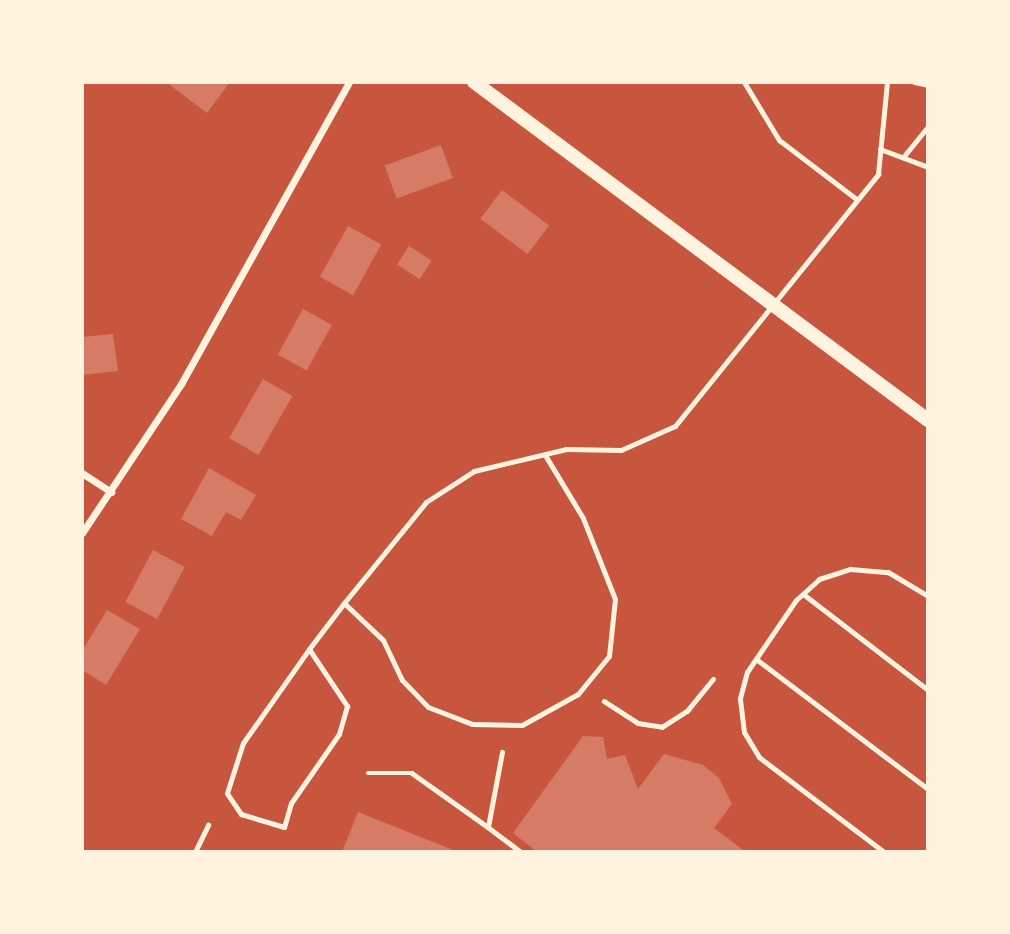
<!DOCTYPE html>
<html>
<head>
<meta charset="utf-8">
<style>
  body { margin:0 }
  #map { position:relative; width:1010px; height:934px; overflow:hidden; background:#c8553d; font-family:Raleway,sans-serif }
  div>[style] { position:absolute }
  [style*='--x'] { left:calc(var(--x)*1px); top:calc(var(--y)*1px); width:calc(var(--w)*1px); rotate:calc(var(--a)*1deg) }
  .building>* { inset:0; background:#d67c66; transform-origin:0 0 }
  .path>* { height:4.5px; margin:-2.25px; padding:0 2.25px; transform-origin:2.25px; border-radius:2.25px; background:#fff3e0 }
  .service>* { height:5px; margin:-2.5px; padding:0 2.5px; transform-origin:2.5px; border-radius:2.5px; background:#fff3e0 }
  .minor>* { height:7px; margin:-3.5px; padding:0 3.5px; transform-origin:3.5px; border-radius:3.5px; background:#fff3e0 }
  .secondary>* { height:14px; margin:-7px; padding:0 7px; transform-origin:7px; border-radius:7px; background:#fff3e0 }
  span { translate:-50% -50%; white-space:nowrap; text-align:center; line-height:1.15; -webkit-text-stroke:7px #fff3e0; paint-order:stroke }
  .frame { position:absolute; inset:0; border:84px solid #fff3e0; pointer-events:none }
</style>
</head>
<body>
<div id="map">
  <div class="building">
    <div style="clip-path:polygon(166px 82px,230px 82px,207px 113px)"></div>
    <div style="left:441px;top:145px;width:35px;height:60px;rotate:70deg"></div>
    <div style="left:502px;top:190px;width:59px;height:36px;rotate:37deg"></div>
    <div style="left:348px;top:226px;width:38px;height:58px;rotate:29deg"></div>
    <div style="left:409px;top:246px;width:27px;height:22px;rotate:33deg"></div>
    <div style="left:303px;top:309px;width:33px;height:52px;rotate:29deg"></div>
    <div style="clip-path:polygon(113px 334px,118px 371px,82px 375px,82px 337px)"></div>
    <div style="left:263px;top:379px;width:34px;height:68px;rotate:30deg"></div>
    <div style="clip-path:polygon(209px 468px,256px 495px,241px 520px,226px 512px,212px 536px,181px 519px)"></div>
    <div style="left:153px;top:550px;width:36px;height:59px;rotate:28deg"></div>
    <div style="clip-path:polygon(107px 610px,140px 629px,106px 685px,82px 670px,82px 651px)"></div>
    <div style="clip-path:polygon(583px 736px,603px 737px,607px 759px,625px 755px,638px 789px,664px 754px,703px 765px,719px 778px,732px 804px,714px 828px,746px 852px,537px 852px,513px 833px)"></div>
    <div style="clip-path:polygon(358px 812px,458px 852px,342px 852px)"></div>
  </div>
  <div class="path">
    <div style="--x:604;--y:701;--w:40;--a:32.9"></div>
    <div style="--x:638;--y:723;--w:24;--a:9"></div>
    <div style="--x:662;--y:727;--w:30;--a:-33"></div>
    <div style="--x:687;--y:711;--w:41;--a:-50.9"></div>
    <div style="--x:368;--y:773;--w:44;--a:0"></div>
    <div style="--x:412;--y:773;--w:93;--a:35.4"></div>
    <div style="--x:488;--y:827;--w:76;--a:-79.4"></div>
    <div style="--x:488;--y:827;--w:41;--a:37.1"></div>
    <div style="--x:195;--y:852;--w:30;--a:-64"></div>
  </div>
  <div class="service">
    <div style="--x:744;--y:82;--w:68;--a:58.9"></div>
    <div style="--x:779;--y:140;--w:96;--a:37.3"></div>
    <div style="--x:914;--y:82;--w:14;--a:12"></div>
    <div style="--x:880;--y:149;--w:51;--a:20.6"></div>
    <div style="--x:904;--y:156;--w:38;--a:-51"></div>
    <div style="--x:803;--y:594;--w:158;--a:37.5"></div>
    <div style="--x:344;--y:603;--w:54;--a:43.5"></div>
    <div style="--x:383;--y:640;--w:44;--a:64.6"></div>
    <div style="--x:402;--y:680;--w:37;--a:46"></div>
    <div style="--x:428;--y:707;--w:47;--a:21.1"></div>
    <div style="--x:472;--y:724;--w:50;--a:1.1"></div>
    <div style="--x:522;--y:725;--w:64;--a:-29"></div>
    <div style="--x:578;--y:694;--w:49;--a:-50.8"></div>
    <div style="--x:609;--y:656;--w:57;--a:-84"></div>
    <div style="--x:615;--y:599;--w:87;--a:-111.6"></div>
    <div style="--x:583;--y:518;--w:74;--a:-121.1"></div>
    <div style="--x:309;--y:649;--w:69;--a:56.3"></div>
    <div style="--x:347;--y:706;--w:29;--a:106"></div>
    <div style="--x:339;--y:734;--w:84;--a:124.8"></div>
    <div style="--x:291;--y:803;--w:25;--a:106"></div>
    <div style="--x:284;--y:827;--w:45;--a:-163.2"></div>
    <div style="--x:241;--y:814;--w:25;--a:-124"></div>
    <div style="--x:227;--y:793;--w:52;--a:-72.3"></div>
    <div style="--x:243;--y:743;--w:115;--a:-54.9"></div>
    <div style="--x:309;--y:649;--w:58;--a:-52.7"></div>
    <div style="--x:344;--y:603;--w:130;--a:-50.9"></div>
    <div style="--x:426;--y:502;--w:57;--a:-32.9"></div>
    <div style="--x:474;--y:471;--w:95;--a:-13.4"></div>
    <div style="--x:566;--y:449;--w:55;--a:1"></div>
    <div style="--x:621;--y:450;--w:59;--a:-24"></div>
    <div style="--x:675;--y:426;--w:324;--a:-51.1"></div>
    <div style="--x:878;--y:174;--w:92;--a:-84.4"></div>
    <div style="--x:756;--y:659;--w:216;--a:37.1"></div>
    <div style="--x:884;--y:852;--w:157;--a:-142.8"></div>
    <div style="--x:759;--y:757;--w:29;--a:-121"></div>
    <div style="--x:744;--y:732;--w:34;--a:-97"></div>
    <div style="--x:740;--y:698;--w:27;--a:-75"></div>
    <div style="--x:747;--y:672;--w:87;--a:-55.8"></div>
    <div style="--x:796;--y:600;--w:31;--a:-42"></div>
    <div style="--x:819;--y:579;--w:33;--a:-18"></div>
    <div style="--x:850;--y:569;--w:38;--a:5"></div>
    <div style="--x:888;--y:572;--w:47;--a:31"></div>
  </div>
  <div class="minor">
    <div style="--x:82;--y:473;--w:35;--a:33"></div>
    <div style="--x:82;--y:533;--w:179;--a:-56.4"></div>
    <div style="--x:181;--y:384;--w:346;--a:-60.9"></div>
  </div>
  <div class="secondary">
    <div style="--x:474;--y:82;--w:566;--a:36.67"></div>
  </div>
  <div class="frame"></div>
</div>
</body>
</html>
